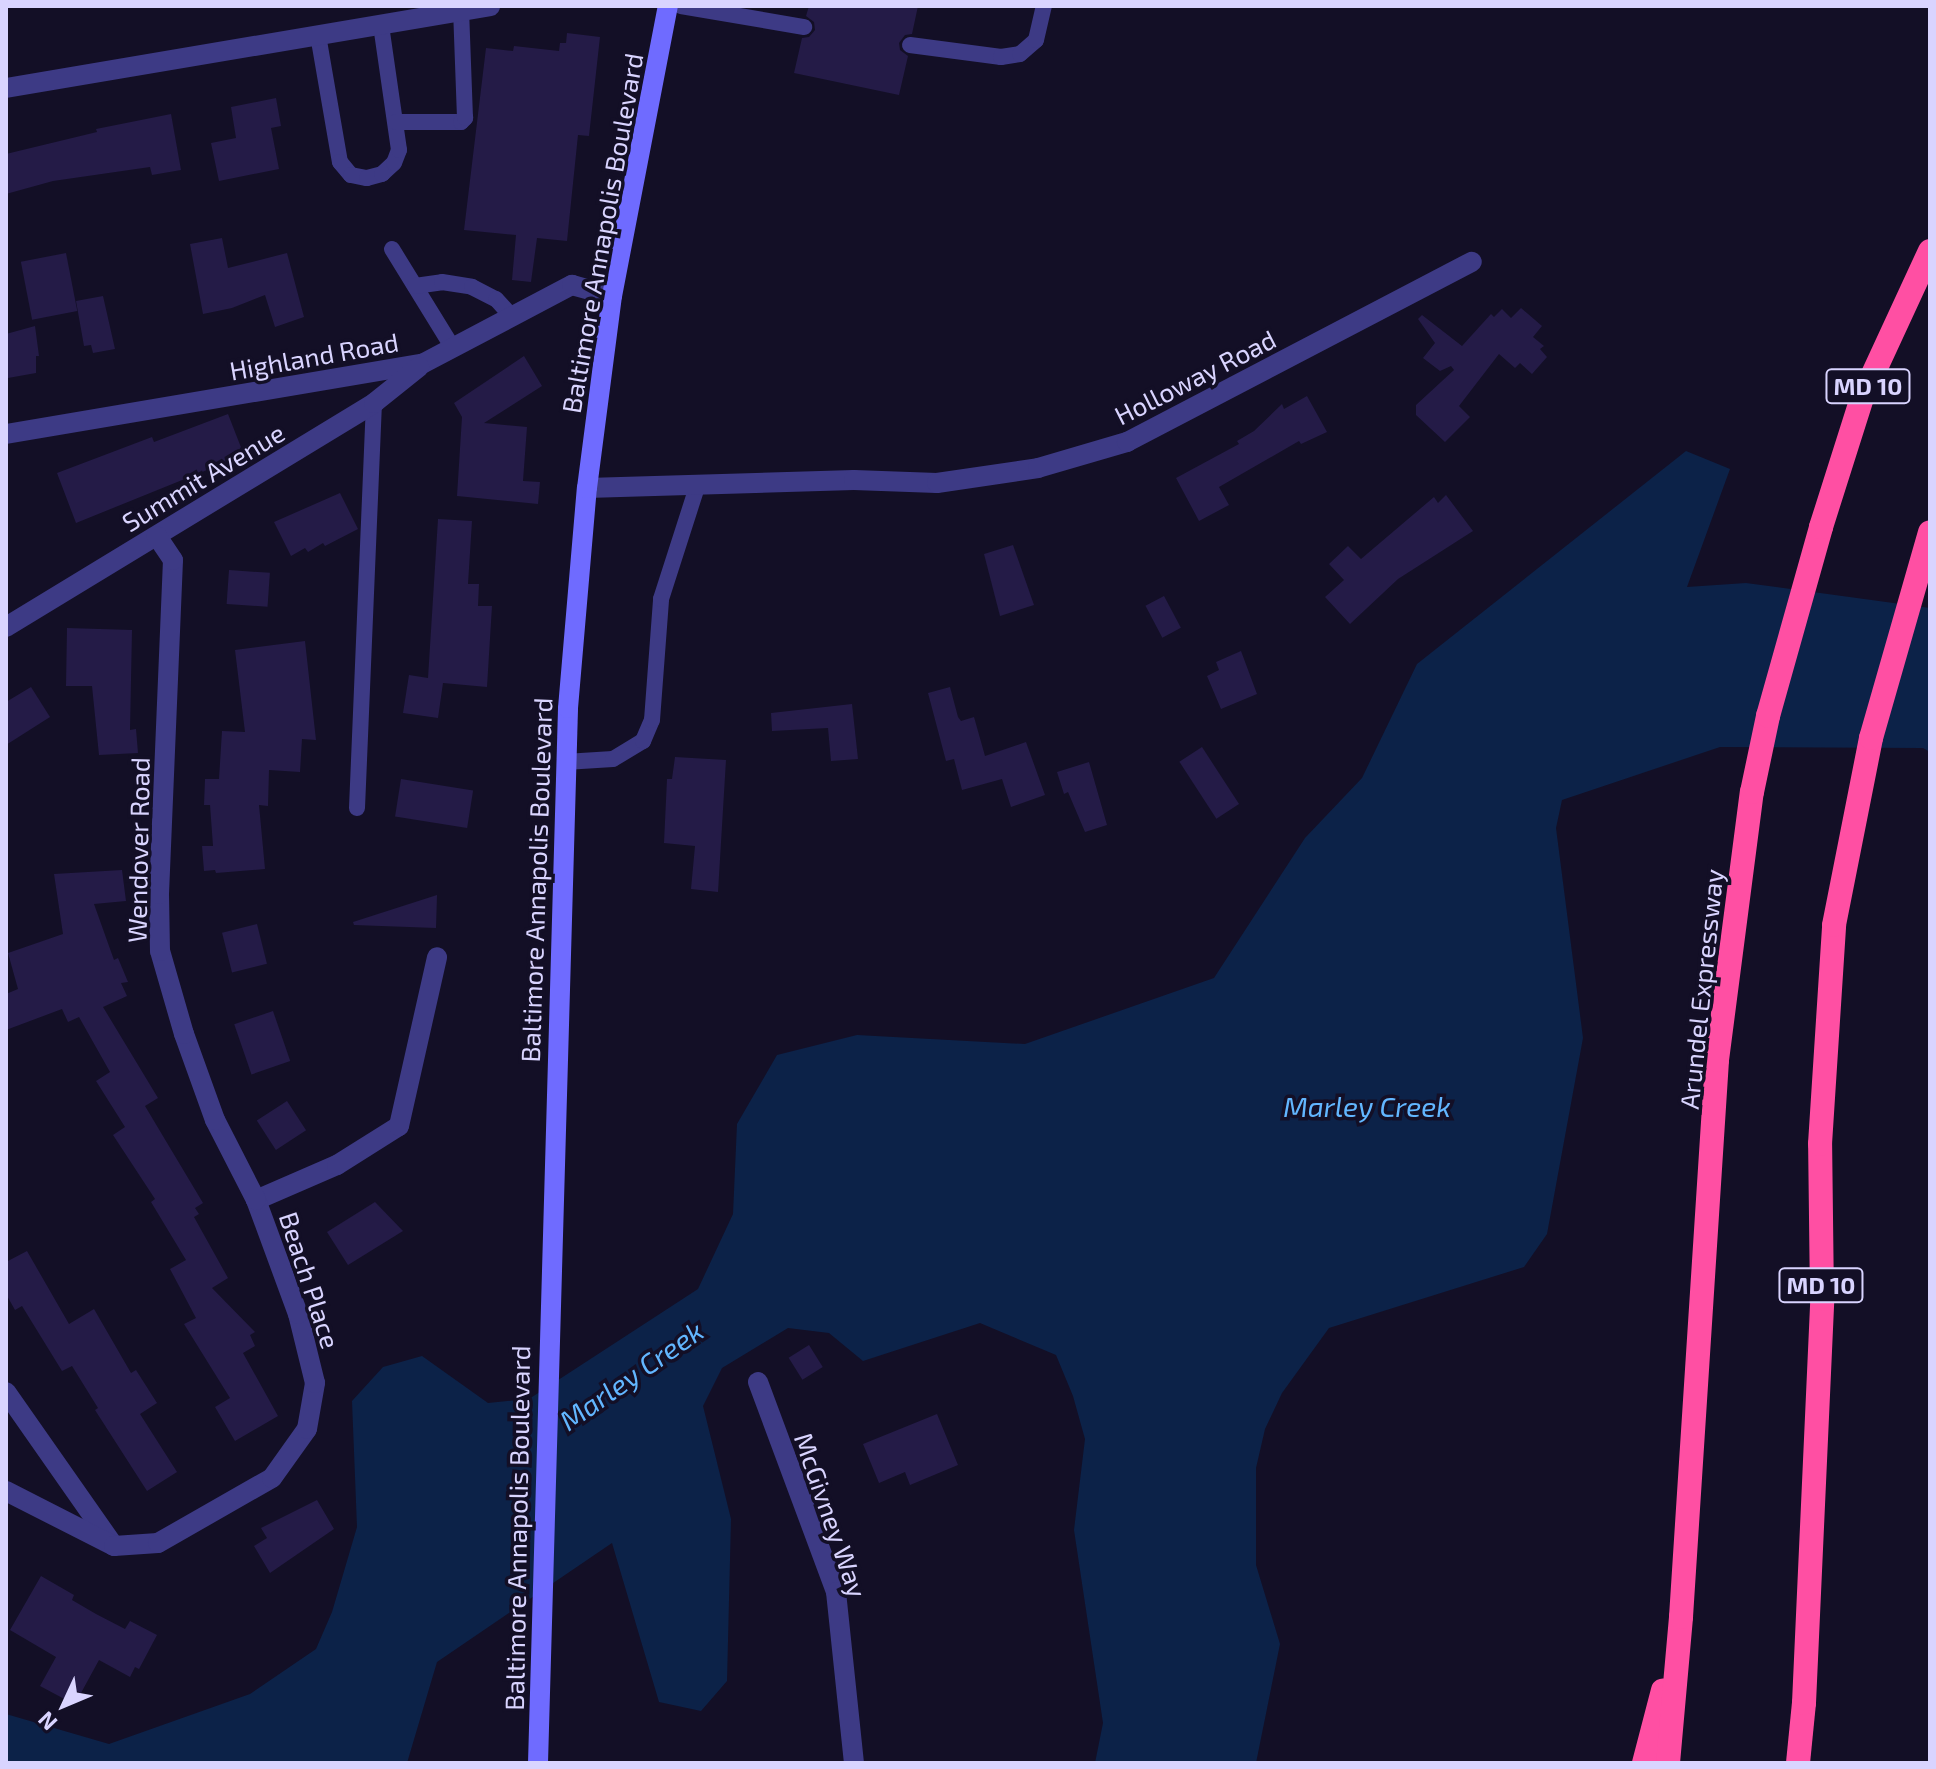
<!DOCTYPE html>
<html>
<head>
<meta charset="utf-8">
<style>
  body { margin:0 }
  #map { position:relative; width:1936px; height:1769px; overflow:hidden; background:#130f26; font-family:"Exo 2",sans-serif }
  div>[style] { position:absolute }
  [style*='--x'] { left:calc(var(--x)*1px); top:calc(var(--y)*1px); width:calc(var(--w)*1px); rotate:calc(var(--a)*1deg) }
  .water>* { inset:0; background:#0c2248 }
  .building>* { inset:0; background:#241b47; transform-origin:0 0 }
  .service>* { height:16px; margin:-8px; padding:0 8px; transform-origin:8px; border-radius:8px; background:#3d3a85 }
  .minor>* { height:20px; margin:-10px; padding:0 10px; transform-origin:10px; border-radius:10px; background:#3d3a85 }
  .secondary>* { height:20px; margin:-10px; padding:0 10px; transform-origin:10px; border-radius:10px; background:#6f6bff }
  .motorway>* { height:24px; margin:-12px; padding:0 12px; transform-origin:12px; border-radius:12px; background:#ff4fa3 }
  span { translate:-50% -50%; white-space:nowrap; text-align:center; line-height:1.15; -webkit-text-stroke:7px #130f26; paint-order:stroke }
  .shield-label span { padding:2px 6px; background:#130f26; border:2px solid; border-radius:6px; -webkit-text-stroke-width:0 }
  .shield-label { font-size:24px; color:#d9d4ff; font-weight:700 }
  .street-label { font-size:26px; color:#d9d4ff }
  .water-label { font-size:28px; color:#62b6ff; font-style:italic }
  .frame { position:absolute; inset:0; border:8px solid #d9d4ff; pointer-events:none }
  .north { position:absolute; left:24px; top:1665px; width:80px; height:80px; -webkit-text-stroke:6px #130f26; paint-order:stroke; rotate:226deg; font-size:22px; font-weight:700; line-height:32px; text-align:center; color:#d9d4ff }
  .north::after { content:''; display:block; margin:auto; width:28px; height:36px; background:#d9d4ff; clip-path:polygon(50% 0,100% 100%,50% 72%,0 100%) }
</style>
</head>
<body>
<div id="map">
  <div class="water">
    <div style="clip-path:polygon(1686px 451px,1730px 469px,1687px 587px,1746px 583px,1930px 608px,1930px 752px,1923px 748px,1720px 747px,1562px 800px,1556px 828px,1583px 1038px,1547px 1234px,1524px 1267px,1329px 1328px,1282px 1393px,1265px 1429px,1256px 1468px,1256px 1565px,1280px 1644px,1256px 1763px,1095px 1763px,1103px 1723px,1074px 1530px,1085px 1439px,1073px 1396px,1056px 1355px,980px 1323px,863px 1361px,829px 1333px,788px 1328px,722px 1368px,703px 1406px,731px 1519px,727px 1681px,701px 1711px,659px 1702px,612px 1543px,437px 1662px,407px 1763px,6px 1763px,6px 1714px,109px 1744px,250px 1694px,316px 1649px,332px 1612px,357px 1527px,352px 1401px,383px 1367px,422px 1356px,488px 1403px,529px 1399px,698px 1289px,733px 1214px,737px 1124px,777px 1055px,857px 1035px,1025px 1044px,1214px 978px,1305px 838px,1362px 778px,1417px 664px)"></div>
  </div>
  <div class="building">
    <div style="clip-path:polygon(809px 6px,918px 6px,912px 34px,905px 35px,899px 43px,900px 50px,908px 56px,899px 95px,794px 73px,802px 38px,809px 37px,815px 30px,814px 22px,806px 16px)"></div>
    <div style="clip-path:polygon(567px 33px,600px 37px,589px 136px,578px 135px,567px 241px,537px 238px,531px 282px,512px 280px,516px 235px,464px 230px,486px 48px,513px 51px,514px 46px,559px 51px,560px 43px,566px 43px)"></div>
    <div style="clip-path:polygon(276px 98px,281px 126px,271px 128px,279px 169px,219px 181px,211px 143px,236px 138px,231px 107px)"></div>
    <div style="clip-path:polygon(171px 114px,181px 170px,152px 175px,150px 167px,53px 181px,6px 194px,6px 154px,97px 132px,96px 129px)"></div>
    <div style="clip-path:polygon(222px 238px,228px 268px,287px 253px,304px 317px,275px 327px,265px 295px,232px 308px,203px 314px,190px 244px)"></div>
    <div style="left:66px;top:253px;width:59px;height:46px;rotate:79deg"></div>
    <div style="clip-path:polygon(103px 296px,115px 349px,93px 353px,91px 345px,84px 346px,76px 301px)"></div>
    <div style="clip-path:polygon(1521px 308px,1542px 326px,1533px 337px,1544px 346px,1540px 349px,1547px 357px,1532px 374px,1520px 363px,1515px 368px,1499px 354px,1459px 406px,1470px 417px,1445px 442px,1416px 415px,1416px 405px,1454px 370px,1451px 366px,1440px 371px,1423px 358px,1435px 343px,1418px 319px,1422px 315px,1462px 346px,1491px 314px,1494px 317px,1502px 309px,1511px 318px)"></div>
    <div style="clip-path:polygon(35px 326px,39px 356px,36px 356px,36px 373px,8px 378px,6px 334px)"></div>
    <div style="clip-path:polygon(524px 356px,542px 386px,484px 423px,527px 427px,523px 481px,540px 482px,538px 504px,457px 496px,462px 417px,454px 403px)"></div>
    <div style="clip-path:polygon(1307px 396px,1327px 432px,1301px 444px,1299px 441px,1219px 487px,1229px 505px,1199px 521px,1176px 478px,1239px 444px,1237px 441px,1254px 431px,1282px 404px,1284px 409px)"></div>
    <div style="clip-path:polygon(228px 414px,244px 455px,76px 523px,57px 473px,152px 437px,154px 442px)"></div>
    <div style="clip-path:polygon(340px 493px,358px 529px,325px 546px,323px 543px,308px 552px,305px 548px,291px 556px,274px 522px)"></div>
    <div style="clip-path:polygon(1446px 495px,1473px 531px,1398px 579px,1350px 624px,1325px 597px,1344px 580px,1329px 564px,1348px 546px,1361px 559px,1434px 497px,1438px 503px)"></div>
    <div style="clip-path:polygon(438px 519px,472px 521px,468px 584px,479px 584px,478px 606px,492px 606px,487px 687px,443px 683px,438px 718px,403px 713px,409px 675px,428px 678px)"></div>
    <div style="clip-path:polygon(1013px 545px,1034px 605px,1000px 616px,984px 554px)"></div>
    <div style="left:229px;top:570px;width:41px;height:34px;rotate:4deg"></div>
    <div style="left:1164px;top:596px;width:36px;height:21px;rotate:62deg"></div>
    <div style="clip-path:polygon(67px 628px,132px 630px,130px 730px,136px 729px,138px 753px,99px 755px,92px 686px,66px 686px)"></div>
    <div style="clip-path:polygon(305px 641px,316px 740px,302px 739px,300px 772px,269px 770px,268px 806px,259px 805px,265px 869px,216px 873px,215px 870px,204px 871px,202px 846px,213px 846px,210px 805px,204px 805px,205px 779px,219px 779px,222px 731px,245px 732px,235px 650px)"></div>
    <div style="clip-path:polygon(1241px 651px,1257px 694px,1221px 709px,1207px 676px,1219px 670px,1216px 662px)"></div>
    <div style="clip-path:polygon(31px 687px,50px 717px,6px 745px,6px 702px)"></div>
    <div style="clip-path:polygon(950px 687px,958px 717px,961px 721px,974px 717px,985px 756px,1026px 742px,1045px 795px,1011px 807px,1002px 779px,962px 790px,954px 759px,946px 761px,928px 693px)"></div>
    <div style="clip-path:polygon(852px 704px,858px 759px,831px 761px,828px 728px,772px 731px,771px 713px)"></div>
    <div style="left:1202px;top:747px;width:68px;height:27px;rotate:57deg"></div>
    <div style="clip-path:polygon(675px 757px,726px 760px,718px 892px,691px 889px,695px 846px,664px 843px,667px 779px,672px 779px)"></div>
    <div style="clip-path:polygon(1089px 762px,1107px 825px,1085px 832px,1068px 792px,1064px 794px,1057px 772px)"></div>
    <div style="left:401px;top:779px;width:73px;height:38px;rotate:9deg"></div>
    <div style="clip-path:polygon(122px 870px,126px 901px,94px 904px,114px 960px,118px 958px,128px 982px,121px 983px,127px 996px,103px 1007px,158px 1098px,145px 1106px,203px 1203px,195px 1208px,199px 1214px,194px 1217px,228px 1278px,212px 1288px,255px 1332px,250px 1335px,255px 1346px,243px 1353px,278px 1416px,235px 1441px,215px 1407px,230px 1398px,184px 1324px,196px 1318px,170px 1269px,186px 1260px,151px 1202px,155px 1199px,113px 1135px,125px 1127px,96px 1081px,110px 1072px,79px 1017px,68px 1022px,62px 1009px,6px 1030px,6px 994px,18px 989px,8px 953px,63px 934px,54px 874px)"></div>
    <div style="clip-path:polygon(437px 895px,436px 928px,354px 925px,353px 922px)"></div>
    <div style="left:257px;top:924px;width:41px;height:36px;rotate:76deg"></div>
    <div style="left:273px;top:1011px;width:53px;height:41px;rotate:71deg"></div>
    <div style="left:287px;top:1101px;width:35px;height:36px;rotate:57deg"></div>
    <div style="clip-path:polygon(375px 1202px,403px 1231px,348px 1265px,327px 1232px)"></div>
    <div style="clip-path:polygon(27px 1251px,69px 1324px,94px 1309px,131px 1373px,136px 1370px,157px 1403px,140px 1414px,177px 1472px,147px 1491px,95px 1410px,98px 1408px,72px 1366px,62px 1371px,22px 1306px,15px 1310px,6px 1294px,6px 1262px)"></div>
    <div style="left:809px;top:1345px;width:26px;height:24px;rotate:58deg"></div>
    <div style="clip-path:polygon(937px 1414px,958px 1465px,910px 1485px,905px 1472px,879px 1483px,863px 1444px)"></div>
    <div style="clip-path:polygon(317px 1500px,334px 1529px,270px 1573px,254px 1546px,267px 1538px,261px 1528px)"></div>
    <div style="clip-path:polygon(41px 1576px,74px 1595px,72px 1600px,96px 1614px,125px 1629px,130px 1621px,157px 1635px,139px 1669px,135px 1667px,130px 1677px,99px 1660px,81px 1693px,77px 1691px,70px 1702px,40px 1686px,56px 1657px,10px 1630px)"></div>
  </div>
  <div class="service">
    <div style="--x:681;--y:6;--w:125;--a:9.7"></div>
    <div style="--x:318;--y:35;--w:129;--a:80.2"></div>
    <div style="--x:340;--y:162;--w:17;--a:50"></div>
    <div style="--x:351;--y:175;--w:16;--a:11"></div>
    <div style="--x:367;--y:178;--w:16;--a:-15"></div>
    <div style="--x:382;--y:174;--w:16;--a:-43"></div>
    <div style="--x:394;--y:163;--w:14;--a:-69"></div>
    <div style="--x:399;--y:150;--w:126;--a:-98.2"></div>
    <div style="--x:910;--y:45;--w:92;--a:7.5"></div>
    <div style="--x:1001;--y:57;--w:19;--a:-9"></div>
    <div style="--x:1020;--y:54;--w:21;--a:-41"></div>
    <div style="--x:1036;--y:40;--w:35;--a:-77"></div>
    <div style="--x:396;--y:122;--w:65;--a:0"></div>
    <div style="--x:461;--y:122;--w:6;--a:-45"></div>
    <div style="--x:465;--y:118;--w:107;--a:-92.1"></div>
    <div style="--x:392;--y:249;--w:116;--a:58.4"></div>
    <div style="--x:415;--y:286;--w:27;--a:-8"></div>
    <div style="--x:442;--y:282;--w:30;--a:9"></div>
    <div style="--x:472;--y:287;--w:27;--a:27"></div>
    <div style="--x:496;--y:299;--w:24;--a:48"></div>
    <div style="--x:565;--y:762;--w:48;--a:-3.6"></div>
    <div style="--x:613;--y:759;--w:35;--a:-31"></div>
    <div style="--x:643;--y:741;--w:23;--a:-67"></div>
    <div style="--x:652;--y:720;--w:121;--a:-85.7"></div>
    <div style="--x:661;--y:599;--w:121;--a:-72.2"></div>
    <div style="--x:357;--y:808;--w:405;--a:-87.6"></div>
  </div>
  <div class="minor">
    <div style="--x:6;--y:88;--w:491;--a:-9.6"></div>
    <div style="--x:6;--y:434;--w:422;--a:-9.6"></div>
    <div style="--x:422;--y:364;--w:170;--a:-27.8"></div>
    <div style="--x:572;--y:285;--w:41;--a:15.4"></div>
    <div style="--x:587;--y:488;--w:267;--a:-1.7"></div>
    <div style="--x:854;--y:480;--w:83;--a:2.1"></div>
    <div style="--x:937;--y:483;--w:102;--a:-8.4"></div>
    <div style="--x:1038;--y:468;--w:93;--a:-16.3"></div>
    <div style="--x:1127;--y:442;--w:389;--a:-27.6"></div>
    <div style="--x:6;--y:627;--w:431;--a:-31.3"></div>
    <div style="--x:374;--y:403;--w:58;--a:-38.7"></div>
    <div style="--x:256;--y:1200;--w:88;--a:-23.4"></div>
    <div style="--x:337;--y:1165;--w:73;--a:-32.2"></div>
    <div style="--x:399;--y:1126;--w:173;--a:-77.3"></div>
    <div style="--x:758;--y:1382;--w:224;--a:69.6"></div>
    <div style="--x:836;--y:1592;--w:172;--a:84"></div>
    <div style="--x:6;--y:1392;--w:188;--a:55"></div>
    <div style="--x:6;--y:1491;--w:121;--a:27"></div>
    <div style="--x:114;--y:1546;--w:44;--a:-3.9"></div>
    <div style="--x:158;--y:1543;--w:131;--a:-29.7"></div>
    <div style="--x:272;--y:1478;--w:60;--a:-54.5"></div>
    <div style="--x:307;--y:1429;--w:47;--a:-80.1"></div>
    <div style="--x:315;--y:1383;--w:71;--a:-103.8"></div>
    <div style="--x:298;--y:1314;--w:121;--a:-110.2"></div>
    <div style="--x:256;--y:1200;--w:90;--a:-117.1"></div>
    <div style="--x:215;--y:1120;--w:91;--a:-109.8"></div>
    <div style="--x:184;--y:1034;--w:86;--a:-106.1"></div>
    <div style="--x:160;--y:951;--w:57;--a:-91"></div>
    <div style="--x:159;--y:894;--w:334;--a:-87.6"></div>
    <div style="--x:173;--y:560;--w:29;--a:-124"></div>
  </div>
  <div class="secondary">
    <div style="--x:538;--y:1763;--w:1055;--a:-88.37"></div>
    <div style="--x:568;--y:708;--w:221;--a:-85.1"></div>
    <div style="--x:587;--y:488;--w:194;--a:-82.6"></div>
    <div style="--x:612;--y:296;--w:295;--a:-79.1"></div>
  </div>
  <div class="motorway">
    <div style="--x:1644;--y:1763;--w:75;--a:-75.4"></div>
    <div style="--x:1668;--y:1763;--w:147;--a:-84.9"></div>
    <div style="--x:1681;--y:1617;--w:558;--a:-86.3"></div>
    <div style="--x:1717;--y:1060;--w:270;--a:-82.6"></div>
    <div style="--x:1752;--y:792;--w:78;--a:-78.1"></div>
    <div style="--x:1768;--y:716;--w:196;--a:-74.3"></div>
    <div style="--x:1821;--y:527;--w:135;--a:-72.4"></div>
    <div style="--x:1862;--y:398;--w:162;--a:-65.2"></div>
    <div style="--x:1798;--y:1763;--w:60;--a:-84.3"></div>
    <div style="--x:1804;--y:1703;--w:404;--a:-87.4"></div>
    <div style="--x:1822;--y:1299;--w:155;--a:-90.7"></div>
    <div style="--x:1820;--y:1144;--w:219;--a:-86.3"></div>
    <div style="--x:1834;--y:925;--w:191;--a:-78.8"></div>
    <div style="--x:1871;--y:738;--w:214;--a:-74"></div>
  </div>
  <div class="shield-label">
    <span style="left:1868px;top:386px">MD 10</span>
    <span style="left:1821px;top:1285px">MD 10</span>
  </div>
  <div class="street-label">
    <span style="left:602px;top:233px;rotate:-80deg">Baltimore Annapolis Boulevard</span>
    <span style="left:314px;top:356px;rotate:-10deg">Highland Road</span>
    <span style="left:1195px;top:377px;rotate:-27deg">Holloway Road</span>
    <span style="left:203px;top:477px;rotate:-31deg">Summit Avenue</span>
    <span style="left:138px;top:850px;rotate:-89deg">Wendover Road</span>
    <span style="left:536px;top:880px;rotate:-88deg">Baltimore Annapolis Boulevard</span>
    <span style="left:1701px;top:989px;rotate:-84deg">Arundel Expressway</span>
    <span style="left:310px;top:1280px;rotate:72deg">Beach Place</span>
    <span style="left:831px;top:1515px;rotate:71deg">McGivney Way</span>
    <span style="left:517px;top:1528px;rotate:-89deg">Baltimore Annapolis Boulevard</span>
  </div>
  <div class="water-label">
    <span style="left:1367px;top:1106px">Marley Creek</span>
    <span style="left:631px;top:1375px;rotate:-35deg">Marley Creek</span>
  </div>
  <div class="frame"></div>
  <div class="north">N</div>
</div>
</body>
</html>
